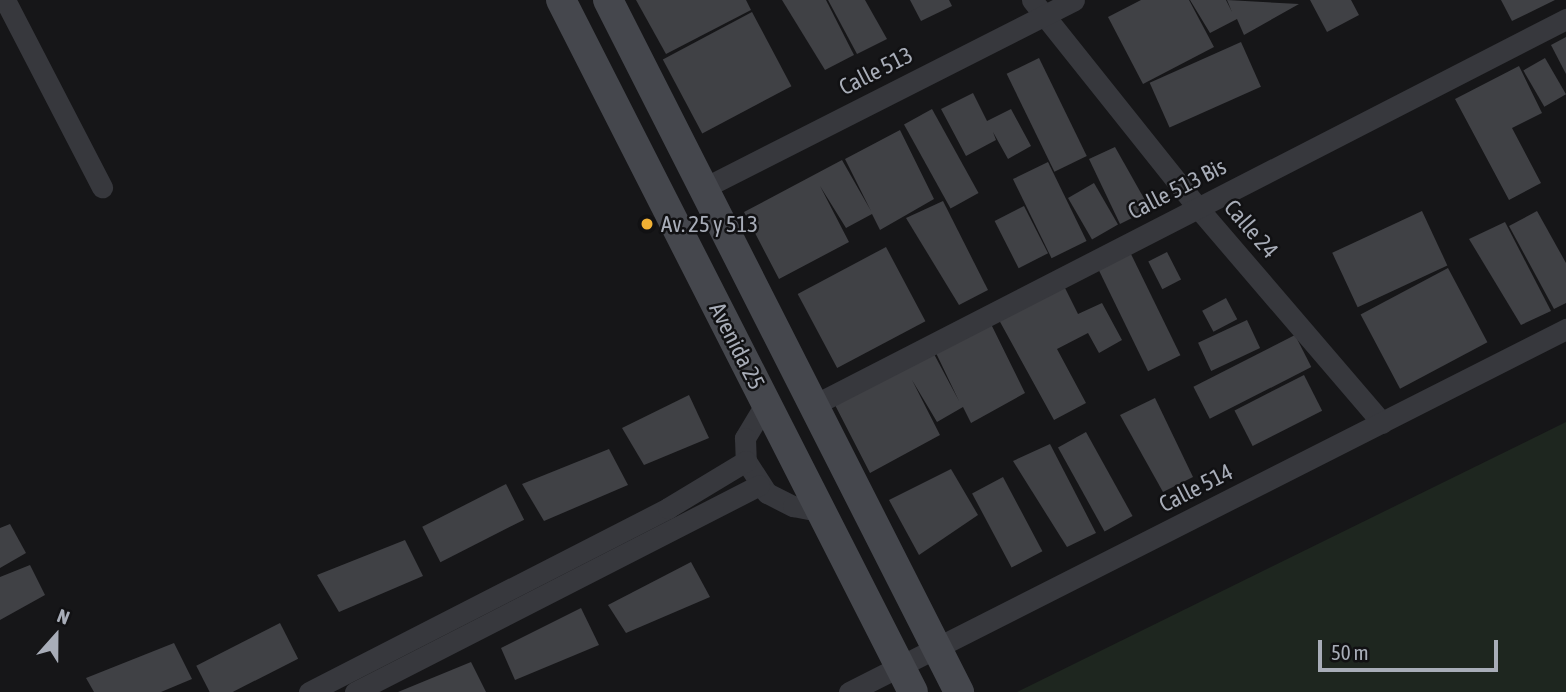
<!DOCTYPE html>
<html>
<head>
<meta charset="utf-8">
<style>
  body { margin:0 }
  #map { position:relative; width:1566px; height:692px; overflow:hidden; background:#161618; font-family:"Asap Condensed",sans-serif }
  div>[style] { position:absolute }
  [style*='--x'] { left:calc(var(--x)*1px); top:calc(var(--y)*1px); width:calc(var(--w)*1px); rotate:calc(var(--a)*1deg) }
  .green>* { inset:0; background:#1e261f }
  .building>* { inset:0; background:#404145; transform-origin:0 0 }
  .street>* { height:21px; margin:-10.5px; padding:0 10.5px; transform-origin:10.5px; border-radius:10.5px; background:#37383d }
  .secondary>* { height:30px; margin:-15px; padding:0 15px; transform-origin:15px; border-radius:15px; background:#45474d }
  .dots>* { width:19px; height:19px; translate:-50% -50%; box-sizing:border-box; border:4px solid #111113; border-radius:50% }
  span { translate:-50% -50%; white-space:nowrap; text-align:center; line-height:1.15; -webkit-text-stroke:5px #111113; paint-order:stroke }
  .street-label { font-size:23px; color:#a8adb8 }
  .poi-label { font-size:23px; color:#a8adb8 }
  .left { translate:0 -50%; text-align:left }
  .north { position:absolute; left:21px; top:601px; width:70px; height:70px; -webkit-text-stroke:5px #111113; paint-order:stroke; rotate:21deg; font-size:19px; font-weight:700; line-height:28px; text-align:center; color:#a8adb8 }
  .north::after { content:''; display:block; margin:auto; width:24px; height:32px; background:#a8adb8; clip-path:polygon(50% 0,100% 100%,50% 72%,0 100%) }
  .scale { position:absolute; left:1318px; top:640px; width:180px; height:32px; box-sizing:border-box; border:4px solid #a8adb8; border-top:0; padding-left:9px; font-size:21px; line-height:24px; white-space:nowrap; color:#a8adb8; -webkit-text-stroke:5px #111113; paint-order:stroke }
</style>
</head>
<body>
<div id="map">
  <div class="green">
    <div style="clip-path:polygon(1566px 422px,1566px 692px,1017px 692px)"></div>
  </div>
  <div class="building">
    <div style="clip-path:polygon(636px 0,746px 0,751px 10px,666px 54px)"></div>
    <div style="clip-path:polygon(782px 0,826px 0,854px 55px,825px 70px)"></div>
    <div style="clip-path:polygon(828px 0,865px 0,887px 39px,857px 54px)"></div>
    <div style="clip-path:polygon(910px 0,949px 0,952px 6px,921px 21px)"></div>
    <div style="clip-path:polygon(1141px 0,1189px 0,1214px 47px,1143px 84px,1108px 17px)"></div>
    <div style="clip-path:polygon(1190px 0,1226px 0,1232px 12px,1227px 0,1299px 4px,1244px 35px,1237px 19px,1210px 33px)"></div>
    <div style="clip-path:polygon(1310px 0,1351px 0,1359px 15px,1327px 32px)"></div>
    <div style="clip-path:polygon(1501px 0,1555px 0,1512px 21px)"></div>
    <div style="left:752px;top:12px;width:84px;height:101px;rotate:62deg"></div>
    <div style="clip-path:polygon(1566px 37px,1566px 74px,1551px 45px)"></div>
    <div style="left:1241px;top:42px;width:49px;height:100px;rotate:66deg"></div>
    <div style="left:1039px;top:58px;width:109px;height:36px;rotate:64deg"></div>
    <div style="left:1545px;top:58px;width:42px;height:25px;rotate:60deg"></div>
    <div style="clip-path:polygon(1519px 66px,1542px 113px,1512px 128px,1541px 183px,1509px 200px,1455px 99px)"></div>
    <div style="clip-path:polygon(973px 93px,987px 121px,1011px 109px,1031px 146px,1008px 159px,993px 132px,996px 140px,966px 156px,941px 109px)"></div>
    <div style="left:932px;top:109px;width:96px;height:32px;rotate:61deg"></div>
    <div style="clip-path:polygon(900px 130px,934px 199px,880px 230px,872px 214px,846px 228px,820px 186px,849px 242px,779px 279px,744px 212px,842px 160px,871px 211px,845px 159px)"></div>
    <div style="clip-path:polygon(1115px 147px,1150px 209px,1120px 224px,1089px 159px)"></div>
    <div style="left:1048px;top:162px;width:88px;height:39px;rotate:64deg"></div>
    <div style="left:1094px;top:183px;width:48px;height:30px;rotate:60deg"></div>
    <div style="clip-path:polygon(943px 201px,988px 290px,959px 305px,906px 218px)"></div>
    <div style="left:1024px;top:206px;width:53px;height:33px;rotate:63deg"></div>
    <div style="left:1422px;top:211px;width:60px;height:99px;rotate:65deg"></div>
    <div style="clip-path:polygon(1537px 211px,1566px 263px,1566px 303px,1554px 309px,1509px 226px)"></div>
    <div style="clip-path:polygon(1505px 222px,1551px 311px,1521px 325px,1469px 239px)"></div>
    <div style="left:886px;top:247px;width:84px;height:100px;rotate:62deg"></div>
    <div style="left:1130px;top:252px;width:115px;height:36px;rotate:64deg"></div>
    <div style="left:1167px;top:252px;width:31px;height:21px;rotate:63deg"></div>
    <div style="left:1448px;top:268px;width:84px;height:99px;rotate:62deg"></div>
    <div style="clip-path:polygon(1064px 286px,1078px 314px,1102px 303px,1122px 340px,1099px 353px,1088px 333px,1057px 349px,1086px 403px,1054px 420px,999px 320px)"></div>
    <div style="left:1226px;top:298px;width:24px;height:27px;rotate:62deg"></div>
    <div style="left:1247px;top:320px;width:31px;height:54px;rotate:65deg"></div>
    <div style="clip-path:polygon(991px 324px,1025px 393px,971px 423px,963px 407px,937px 422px,912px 380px,940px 435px,870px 473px,835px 405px,934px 354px,959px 401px,936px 353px)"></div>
    <div style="left:1295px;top:335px;width:36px;height:114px;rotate:63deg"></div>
    <div style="left:1304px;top:375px;width:40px;height:78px;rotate:63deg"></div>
    <div style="clip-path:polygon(689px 395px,709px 438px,644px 465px,622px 428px)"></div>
    <div style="clip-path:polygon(1155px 398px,1193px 477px,1163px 492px,1120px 415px)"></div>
    <div style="left:1086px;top:432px;width:96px;height:32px;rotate:61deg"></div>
    <div style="clip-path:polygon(1050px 444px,1096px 533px,1067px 547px,1013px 461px)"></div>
    <div style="clip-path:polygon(609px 449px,628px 485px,544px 521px,522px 484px)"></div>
    <div style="clip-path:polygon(951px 469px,978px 515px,919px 555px,889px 500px)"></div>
    <div style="left:1003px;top:477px;width:84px;height:35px;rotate:62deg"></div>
    <div style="left:506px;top:484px;width:40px;height:94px;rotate:63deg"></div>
    <div style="clip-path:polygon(10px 524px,26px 553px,0 568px,0 528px)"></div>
    <div style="clip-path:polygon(405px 540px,423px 576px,339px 612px,317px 575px)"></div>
    <div style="clip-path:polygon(691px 562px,710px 597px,626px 633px,608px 605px)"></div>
    <div style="clip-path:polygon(30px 565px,45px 595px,0 620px,0 577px)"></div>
    <div style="clip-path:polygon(581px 608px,599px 645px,515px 680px,501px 648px)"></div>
    <div style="left:280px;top:623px;width:40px;height:94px;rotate:63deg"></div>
    <div style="clip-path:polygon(174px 643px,192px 679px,161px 692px,94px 692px,86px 678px)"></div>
    <div style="clip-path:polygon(471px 662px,486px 692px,398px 692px)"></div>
  </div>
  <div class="street">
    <div style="--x:5;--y:0;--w:211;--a:62.6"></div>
    <div style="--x:1032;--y:0;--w:266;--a:51.4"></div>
    <div style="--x:1198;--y:208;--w:283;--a:49.4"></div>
    <div style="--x:702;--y:189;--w:417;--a:-26.9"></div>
    <div style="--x:766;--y:403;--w:41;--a:121"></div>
    <div style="--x:745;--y:438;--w:23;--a:88"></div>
    <div style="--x:746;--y:461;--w:38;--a:57"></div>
    <div style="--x:767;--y:493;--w:29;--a:27"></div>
    <div style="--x:793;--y:506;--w:26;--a:11"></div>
    <div style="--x:812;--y:406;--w:848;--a:-27.17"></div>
    <div style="--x:309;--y:692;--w:403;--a:-27.1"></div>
    <div style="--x:668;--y:508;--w:91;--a:-31.1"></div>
    <div style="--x:355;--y:692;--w:454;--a:-27.1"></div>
    <div style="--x:849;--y:692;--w:804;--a:-26.85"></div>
  </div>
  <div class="secondary">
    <div style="--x:561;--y:0;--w:776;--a:63.04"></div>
    <div style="--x:608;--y:0;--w:776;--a:63.1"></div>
  </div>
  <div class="dots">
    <div style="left:647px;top:224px;background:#f2b134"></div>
  </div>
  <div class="street-label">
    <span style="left:876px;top:71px;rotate:-27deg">Calle 513</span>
    <span style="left:1177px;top:189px;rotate:-27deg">Calle 513 Bis</span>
    <span style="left:1251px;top:229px;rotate:49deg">Calle 24</span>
    <span style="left:737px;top:346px;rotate:63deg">Avenida 25</span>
    <span style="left:1196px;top:488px;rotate:-27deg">Calle 514</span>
  </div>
  <div class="poi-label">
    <span class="left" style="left:661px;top:224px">Av. 25 y 513</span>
  </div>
  <div class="north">N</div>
  <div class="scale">50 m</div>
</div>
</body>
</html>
